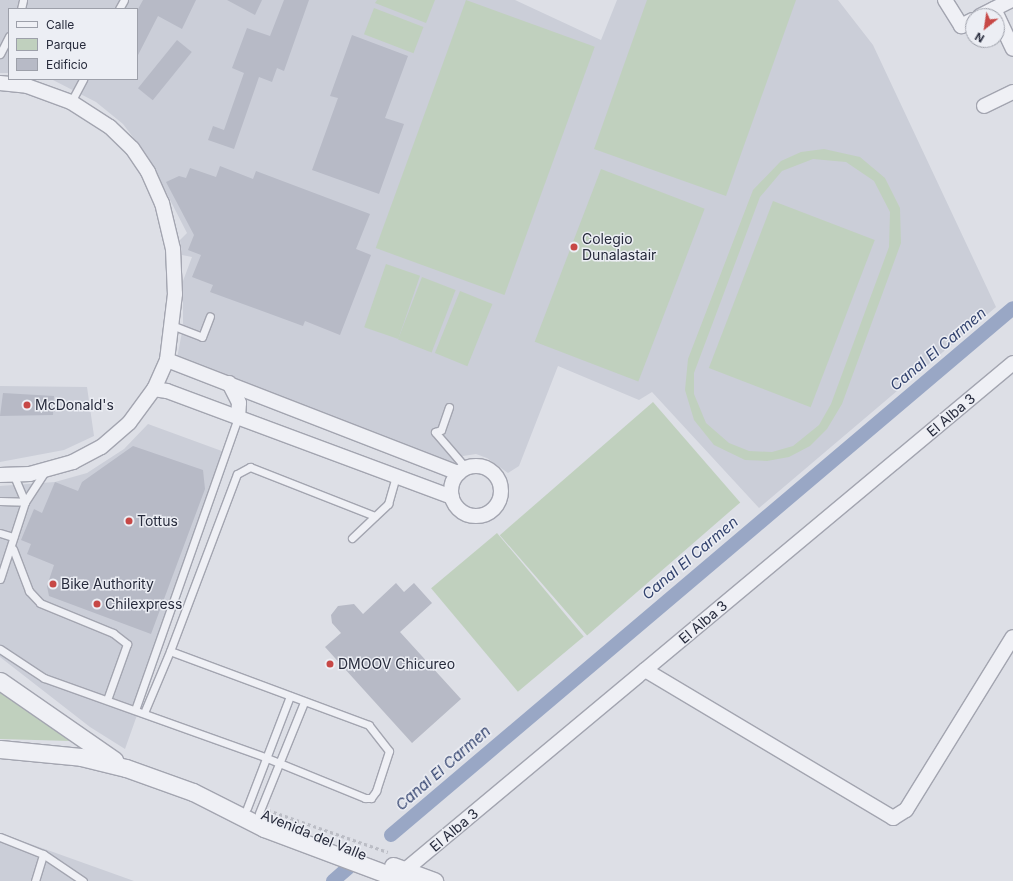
<!DOCTYPE html>
<html>
<head>
<meta charset="utf-8">
<style>
  body { margin:0 }
  #map { position:relative; width:1013px; height:881px; overflow:hidden; background:#dddfe6; font-family:Inter,sans-serif }
  div>[style] { position:absolute }
  [style*='--x'] { left:calc(var(--x)*1px); top:calc(var(--y)*1px); width:calc(var(--w)*1px); rotate:calc(var(--a)*1deg) }
  .built>* { inset:0; background:#cbced8 }
  .green>* { inset:0; background:#c0d0be; transform-origin:0 0 }
  .canal>* { height:14px; margin:-7px; padding:0 7px; transform-origin:7px; border-radius:7px; background:#99a7c5 }
  .building>* { inset:0; background:#b7bac6; transform-origin:0 0 }
  .path>* { height:2.5px; margin-top:-1.25px; transform-origin:0; background:repeating-linear-gradient(90deg,#bbbdc5 0 3px,transparent 0 6px) }
  .roads { filter:drop-shadow(1px 0 #a3a5b0) drop-shadow(-1px 0 #a3a5b0) drop-shadow(0 1px #a3a5b0) drop-shadow(0 -1px #a3a5b0) }
  .service>* { height:7px; margin:-3.5px; padding:0 3.5px; transform-origin:3.5px; border-radius:3.5px; background:#eff0f5 }
  .minor>* { height:14px; margin:-7px; padding:0 7px; transform-origin:7px; border-radius:7px; background:#eff0f5 }
  .minor>.ring { margin:-7px; padding:0; box-sizing:content-box; background:none; border:14px solid #eff0f5; border-radius:50% }
  .tertiary>* { height:17px; margin:-8.5px; padding:0 8.5px; transform-origin:8.5px; border-radius:8.5px; background:#eff0f5 }
  .dots>* { width:11px; height:11px; translate:-50% -50%; box-sizing:border-box; border:2px solid #eceef4; border-radius:50% }
  span { translate:-50% -50%; white-space:nowrap; text-align:center; line-height:1.15; -webkit-text-stroke:3px #eceef4; paint-order:stroke }
  .poi-label { font-size:14px; color:#272b3c }
  .left { translate:0 -50%; text-align:left }
  .street-label { font-size:14px; color:#272b3c }
  .water-label { font-size:15px; color:#33436e; font-style:italic }
  .legend { position:absolute; left:8px; top:8px; width:130px; height:72px; box-sizing:border-box; background:#eceef4; border:1px solid #9da0aa; margin:0; padding:5px 7px; list-style:none; font-size:12px; color:#272b3c }
  .legend li { display:flex; align-items:center; gap:8px; height:20px }
  .legend b { width:20px; border:1px solid #9da0aa }
  .north { position:absolute; left:965px; top:8px; width:40px; height:40px; box-sizing:border-box; background:#eceef4; border:1px solid #9da0aa; border-radius:50%; rotate:210deg; font-size:11px; font-weight:700; line-height:16px; text-align:center; color:#272b3c }
  .north::after { content:''; display:block; margin:auto; width:14px; height:18px; background:#c74846; clip-path:polygon(50% 0,100% 100%,50% 72%,0 100%) }
</style>
</head>
<body>
<div id="map">
  <div class="built">
    <div style="clip-path:polygon(0 0,515px 0,601px 40px,617px 0,838px 0,873px 45px,996px 307px,759px 508px,652px 392px,639px 400px,558px 366px,519px 466px,508px 473px,487px 458px,476px 454px,463px 456px,454px 467px,177px 358px,183px 327px,183px 281px,192px 257px,182px 255px,180px 240px,187px 233px,148px 157px,123px 124px,96px 102px,51px 79px,137px 79px,137px 9px,9px 9px,9px 73px,0 73px)"></div>
    <div style="clip-path:polygon(0 386px,87px 387px,94px 436px,64px 450px,0 462px)"></div>
    <div style="clip-path:polygon(148px 424px,230px 454px,125px 749px,90px 727px,0 657px,0 486px,55px 482px,87px 473px,124px 449px)"></div>
    <div style="clip-path:polygon(0 833px,134px 881px,0 881px)"></div>
  </div>
  <div class="green">
    <div style="clip-path:polygon(377px 0,435px 0,426px 23px,375px 3px)"></div>
    <div style="left:466px;top:0;width:137px;height:264px;rotate:20deg"></div>
    <div style="clip-path:polygon(647px 0,796px 0,726px 196px,594px 149px)"></div>
    <div style="left:374px;top:8px;width:53px;height:28px;rotate:21deg"></div>
    <div style="clip-path:polygon(evenodd,824px 149px,860px 157px,885px 178px,900px 208px,901px 243px,842px 404px,827px 429px,810px 446px,789px 457px,767px 461px,745px 460px,714px 445px,694px 420px,685px 390px,688px 359px,753px 190px,781px 161px,801px 152px,824px 149px,813px 159px,846px 162px,874px 181px,890px 212px,889px 247px,831px 404px,819px 425px,793px 446px,772px 452px,749px 451px,729px 443px,706px 423px,694px 394px,694px 373px,760px 197px,782px 171px,813px 159px)"></div>
    <div style="left:601px;top:169px;width:111px;height:185px;rotate:21deg"></div>
    <div style="left:773px;top:201px;width:109px;height:179px;rotate:21deg"></div>
    <div style="left:386px;top:264px;width:36px;height:67px;rotate:19deg"></div>
    <div style="left:422px;top:277px;width:36px;height:67px;rotate:21deg"></div>
    <div style="left:460px;top:291px;width:35px;height:67px;rotate:22deg"></div>
    <div style="left:653px;top:402px;width:133px;height:203px;rotate:49deg"></div>
    <div style="left:497px;top:533px;width:135px;height:86px;rotate:50deg"></div>
    <div style="clip-path:polygon(0 687px,70px 737px,71px 741px,0 739px)"></div>
  </div>
  <div class="canal">
    <div style="--x:391;--y:835;--w:815;--a:-40.27"></div>
    <div style="--x:333;--y:881;--w:20;--a:-41"></div>
  </div>
  <div class="building">
    <div style="clip-path:polygon(143px 0,196px 0,182px 29px,158px 16px,137px 57px,137px 11px)"></div>
    <div style="clip-path:polygon(227px 0,262px 0,255px 15px)"></div>
    <div style="clip-path:polygon(284px 0,309px 0,284px 71px,277px 68px,272px 82px,259px 77px,234px 149px,208px 140px,213px 126px,224px 130px,244px 73px,232px 68px,247px 28px,270px 36px)"></div>
    <div style="clip-path:polygon(352px 35px,408px 56px,385px 118px,404px 124px,379px 194px,312px 170px,338px 98px,330px 96px)"></div>
    <div style="left:177px;top:40px;width:19px;height:62px;rotate:39deg"></div>
    <div style="clip-path:polygon(220px 166px,253px 179px,256px 171px,370px 214px,356px 249px,371px 255px,340px 335px,305px 321px,303px 326px,210px 292px,213px 285px,192px 277px,201px 255px,188px 250px,194px 235px,166px 182px,179px 176px,186px 178px,190px 168px,216px 177px)"></div>
    <div style="clip-path:polygon(3px 393px,54px 396px,53px 415px,0 416px)"></div>
    <div style="clip-path:polygon(133px 446px,203px 470px,205px 489px,151px 634px,49px 596px,47px 586px,54px 565px,27px 554px,31px 544px,21px 540px,34px 509px,42px 513px,55px 482px,78px 491px,82px 482px)"></div>
    <div style="clip-path:polygon(396px 583px,404px 592px,414px 583px,432px 603px,400px 632px,461px 699px,412px 743px,325px 647px,341px 633px,332px 623px,331px 615px,338px 606px,354px 604px,363px 614px)"></div>
  </div>
  <div class="path">
    <div style="--x:268;--y:810;--w:127;--a:19.3"></div>
  </div>
  <div class="roads">
    <div class="service">
      <div style="--x:21;--y:9;--w:9;--a:-77"></div>
      <div style="--x:119;--y:9;--w:10;--a:-61"></div>
      <div style="--x:0;--y:54;--w:20;--a:-63"></div>
      <div style="--x:71;--y:102;--w:26;--a:-62"></div>
      <div style="--x:174;--y:326;--w:30;--a:21"></div>
      <div style="--x:202;--y:337;--w:22;--a:-69"></div>
      <div style="--x:449;--y:407;--w:24;--a:109"></div>
      <div style="--x:441;--y:430;--w:6;--a:162"></div>
      <div style="--x:435;--y:432;--w:48;--a:49.3"></div>
      <div style="--x:14;--y:476;--w:28;--a:67"></div>
      <div style="--x:0;--y:501;--w:25;--a:2"></div>
      <div style="--x:0;--y:533;--w:14;--a:17"></div>
      <div style="--x:352;--y:538;--w:50;--a:-43.4"></div>
      <div style="--x:388;--y:504;--w:29;--a:-74"></div>
      <div style="--x:13;--y:549;--w:45;--a:69.1"></div>
      <div style="--x:29;--y:591;--w:16;--a:47"></div>
      <div style="--x:40;--y:603;--w:79;--a:22.3"></div>
      <div style="--x:113;--y:633;--w:18;--a:38"></div>
      <div style="--x:127;--y:644;--w:59;--a:109.7"></div>
      <div style="--x:0;--y:579;--w:81;--a:-72"></div>
      <div style="--x:25;--y:502;--w:37;--a:-57"></div>
      <div style="--x:0;--y:649;--w:53;--a:33.4"></div>
      <div style="--x:44;--y:678;--w:237;--a:19.7"></div>
      <div style="--x:267;--y:758;--w:106;--a:22.2"></div>
      <div style="--x:365;--y:798;--w:6;--a:0"></div>
      <div style="--x:371;--y:798;--w:9;--a:-54"></div>
      <div style="--x:376;--y:791;--w:42;--a:-72"></div>
      <div style="--x:389;--y:751;--w:33;--a:-128"></div>
      <div style="--x:369;--y:725;--w:212;--a:-159.6"></div>
      <div style="--x:170;--y:651;--w:67;--a:112.8"></div>
      <div style="--x:170;--y:651;--w:189;--a:-69.3"></div>
      <div style="--x:237;--y:474;--w:15;--a:-28"></div>
      <div style="--x:250;--y:467;--w:134;--a:21.4"></div>
      <div style="--x:135;--y:710;--w:311;--a:-70.6"></div>
      <div style="--x:247;--y:808;--w:120;--a:-69"></div>
      <div style="--x:259;--y:813;--w:120;--a:-67.9"></div>
      <div style="--x:0;--y:837;--w:46;--a:21.6"></div>
      <div style="--x:43;--y:854;--w:48;--a:34"></div>
      <div style="--x:35;--y:881;--w:28;--a:-73"></div>
    </div>
    <div class="minor">
      <div style="--x:945;--y:0;--w:31;--a:58"></div>
      <div style="--x:961;--y:26;--w:13;--a:-27"></div>
      <div style="--x:994;--y:9;--w:44;--a:64.6"></div>
      <div style="--x:980;--y:16;--w:36;--a:-27"></div>
      <div style="--x:0;--y:83;--w:27;--a:6"></div>
      <div style="--x:27;--y:86;--w:47;--a:20"></div>
      <div style="--x:71;--y:102;--w:46;--a:32.7"></div>
      <div style="--x:110;--y:127;--w:30;--a:44"></div>
      <div style="--x:132;--y:148;--w:29;--a:56"></div>
      <div style="--x:148;--y:172;--w:34;--a:66"></div>
      <div style="--x:162;--y:203;--w:47;--a:76.6"></div>
      <div style="--x:173;--y:249;--w:45;--a:87.5"></div>
      <div style="--x:175;--y:294;--w:66;--a:96.9"></div>
      <div style="--x:167;--y:360;--w:32;--a:114"></div>
      <div style="--x:154;--y:389;--w:42;--a:126.3"></div>
      <div style="--x:129;--y:423;--w:37;--a:139"></div>
      <div style="--x:101;--y:447;--w:32;--a:152"></div>
      <div style="--x:73;--y:462;--w:45;--a:164.4"></div>
      <div style="--x:30;--y:474;--w:30;--a:178"></div>
      <div style="--x:984;--y:106;--w:32;--a:-26"></div>
      <div style="--x:167;--y:360;--w:313;--a:21.2"></div>
      <div style="--x:229;--y:383;--w:22;--a:63"></div>
      <div style="--x:239;--y:403;--w:14;--a:94"></div>
      <div style="--x:154;--y:389;--w:13;--a:9"></div>
      <div style="--x:167;--y:391;--w:304;--a:20.4"></div>
      <div class="ring" style="left:451px;top:466px;width:36px;height:36px"></div>
      <div style="--x:645;--y:670;--w:289;--a:30.8"></div>
      <div style="--x:893;--y:818;--w:15;--a:-32"></div>
      <div style="--x:906;--y:810;--w:203;--a:-58.3"></div>
      <div style="--x:398;--y:876;--w:801;--a:-39.83"></div>
    </div>
    <div class="tertiary">
      <div style="--x:0;--y:681;--w:139;--a:34.7"></div>
      <div style="--x:0;--y:749;--w:81;--a:5.6"></div>
      <div style="--x:81;--y:757;--w:46;--a:13.7"></div>
      <div style="--x:126;--y:768;--w:71;--a:19.7"></div>
      <div style="--x:193;--y:792;--w:80;--a:26.9"></div>
      <div style="--x:264;--y:828;--w:151;--a:20.6"></div>
      <div style="--x:393;--y:866;--w:44;--a:20.1"></div>
    </div>
  </div>
  <div class="dots">
    <div style="left:574px;top:247px;background:#c74846"></div>
    <div style="left:27px;top:405px;background:#c74846"></div>
    <div style="left:129px;top:521px;background:#c74846"></div>
    <div style="left:53px;top:584px;background:#c74846"></div>
    <div style="left:97px;top:604px;background:#c74846"></div>
    <div style="left:330px;top:664px;background:#c74846"></div>
  </div>
  <div class="poi-label">
    <span class="left" style="left:582px;top:247px">Colegio<br>Dunalastair</span>
    <span class="left" style="left:35px;top:405px">McDonald's</span>
    <span class="left" style="left:137px;top:521px">Tottus</span>
    <span class="left" style="left:61px;top:584px">Bike Authority</span>
    <span class="left" style="left:105px;top:604px">Chilexpress</span>
    <span class="left" style="left:338px;top:664px">DMOOV Chicureo</span>
  </div>
  <div class="street-label">
    <span style="left:951px;top:415px;rotate:-40deg">El Alba 3</span>
    <span style="left:703px;top:622px;rotate:-40deg">El Alba 3</span>
    <span style="left:454px;top:830px;rotate:-40deg">El Alba 3</span>
    <span style="left:314px;top:835px;rotate:22deg">Avenida del Valle</span>
  </div>
  <div class="water-label">
    <span style="left:938px;top:349px;rotate:-40deg">Canal El Carmen</span>
    <span style="left:690px;top:558px;rotate:-40deg">Canal El Carmen</span>
    <span style="left:443px;top:768px;rotate:-41deg">Canal El Carmen</span>
  </div>
  <ul class="legend">
  <li><b style="height:5px;background:#eff0f5"></b>Calle</li>
  <li><b style="height:11px;background:#c0d0be"></b>Parque</li>
  <li><b style="height:11px;background:#b7bac6"></b>Edificio</li>
  </ul>
  <div class="north">N</div>
</div>
</body>
</html>
